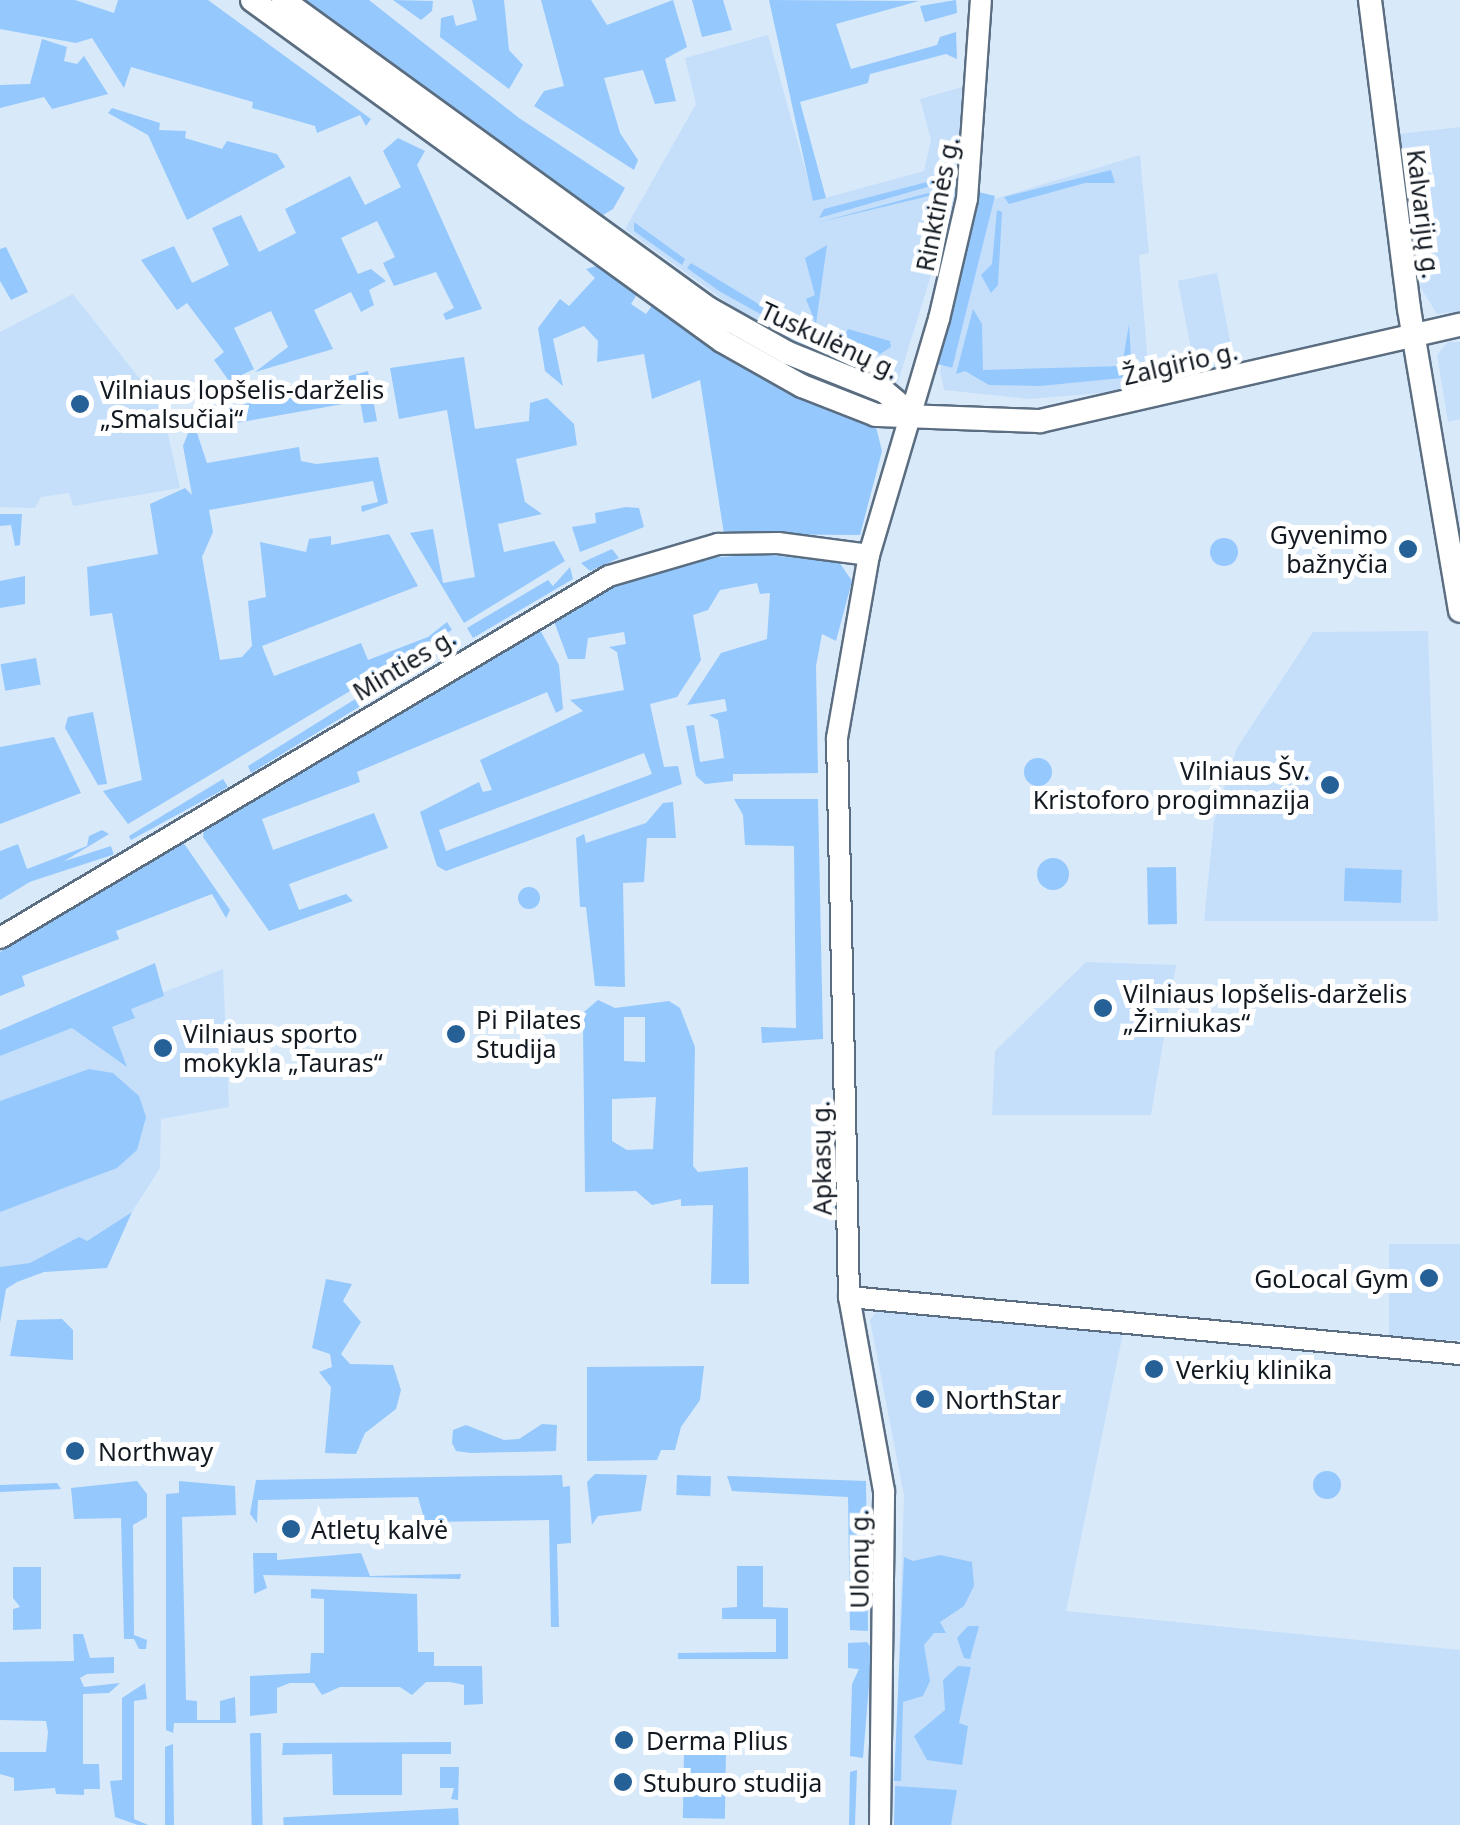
<!DOCTYPE html>
<html>
<head>
<meta charset="utf-8">
<style>
  body { margin:0 }
  #map { position:relative; width:1460px; height:1825px; overflow:hidden; background:#d8e9fa; font-family:"Noto Sans",sans-serif }
  div>[style] { position:absolute }
  [style*='--x'] { left:calc(var(--x)*1px); top:calc(var(--y)*1px); width:calc(var(--w)*1px); rotate:calc(var(--a)*1deg) }
  .built>* { inset:0; background:#c5dffb; transform-origin:0 0 }
  .green>* { inset:0; background:#95c8fd; transform-origin:0 0 }
  .round { border-radius:50% }
  .roads { filter:drop-shadow(2px 0 #5b6e81) drop-shadow(-2px 0 #5b6e81) drop-shadow(0 2px #5b6e81) drop-shadow(0 -2px #5b6e81) }
  .secondary>* { height:20px; margin:-10px; padding:0 10px; transform-origin:10px; border-radius:10px; background:#fff }
  .primary>* { height:22px; margin:-11px; padding:0 11px; transform-origin:11px; border-radius:11px; background:#fff }
  .dots>* { width:28px; height:28px; translate:-50% -50%; box-sizing:border-box; border:5px solid #fff; border-radius:50% }
  span { translate:-50% -50%; white-space:nowrap; text-align:center; line-height:1.15; -webkit-text-stroke:10px #fff; paint-order:stroke }
  .street-label { font-size:25px; color:#121921 }
  .poi-label { font-size:25px; color:#121921 }
  .left { translate:0 -50%; text-align:left }
  .right { translate:-100% -50%; text-align:right }
</style>
</head>
<body>
<div id="map">
  <div class="built">
    <div style="clip-path:polygon(768px 35px,814px 201px,924px 171px,931px 140px,920px 99px,969px 85px,957px 191px,898px 382px,891px 385px,757px 324px,625px 229px,696px 104px,685px 58px)"></div>
    <div style="clip-path:polygon(1460px 127px,1460px 311px,1437px 314px,1421px 288px,1399px 134px)"></div>
    <div style="clip-path:polygon(1140px 155px,1149px 253px,1139px 255px,1150px 389px,1029px 399px,944px 390px,940px 371px,985px 202px)"></div>
    <div style="left:1217px;top:273px;width:98px;height:40px;rotate:79deg"></div>
    <div style="clip-path:polygon(73px 294px,162px 407px,180px 488px,73px 506px,69px 493px,41px 497px,35px 508px,0 507px,0 332px)"></div>
    <div style="clip-path:polygon(1448px 342px,1460px 342px,1460px 419px,1448px 422px,1437px 355px)"></div>
    <div style="clip-path:polygon(1428px 631px,1438px 921px,1204px 921px,1214px 821px,1237px 748px,1313px 632px)"></div>
    <div style="clip-path:polygon(1086px 962px,1176px 965px,1151px 1115px,992px 1115px,995px 1051px)"></div>
    <div style="clip-path:polygon(223px 969px,229px 1107px,161px 1119px,160px 1168px,132px 1212px,37px 1273px,0 1287px,0 1056px)"></div>
    <div style="left:1460px;top:1244px;width:96px;height:71px;rotate:90deg"></div>
    <div style="clip-path:polygon(880px 1307px,1123px 1333px,1066px 1611px,1460px 1650px,1460px 1825px,894px 1825px,904px 1495px,870px 1320px)"></div>
  </div>
  <div class="green">
    <div style="clip-path:polygon(0 0,75px 0,114px 13px,118px 0,208px 0,371px 119px,366px 126px,360px 115px,317px 133px,315px 126px,252px 108px,253px 102px,131px 67px,124px 88px,92px 38px,76px 43px,0 29px)"></div>
    <div style="clip-path:polygon(295px 0,369px 0,519px 118px,625px 188px,613px 209px,603px 215px)"></div>
    <div style="clip-path:polygon(393px 0,433px 1px,432px 11px,421px 20px)"></div>
    <div style="clip-path:polygon(472px 0,504px 0,509px 50px,523px 65px,509px 89px,440px 37px,441px 18px,453px 15px,456px 26px,477px 20px)"></div>
    <div style="clip-path:polygon(541px 0,591px 0,607px 25px,673px 0,687px 47px,665px 59px,676px 101px,655px 104px,643px 70px,604px 78px,620px 133px,638px 160px,634px 170px,534px 106px,544px 91px,564px 86px)"></div>
    <div style="clip-path:polygon(692px 0,723px 0,732px 30px,702px 37px)"></div>
    <div style="clip-path:polygon(769px 0,919px 1px,836px 24px,851px 69px,937px 45px,940px 37px,956px 32px,957px 59px,946px 54px,870px 74px,868px 83px,800px 102px,826px 198px,813px 201px)"></div>
    <div style="clip-path:polygon(956px 0,957px 13px,925px 22px,920px 6px)"></div>
    <div style="clip-path:polygon(42px 39px,67px 47px,64px 61px,77px 64px,84px 56px,108px 94px,52px 109px,44px 97px,0 108px,0 85px,30px 84px)"></div>
    <div style="clip-path:polygon(112px 108px,160px 123px,159px 130px,186px 131px,185px 138px,222px 149px,227px 141px,277px 154px,285px 167px,187px 220px,148px 135px,108px 113px)"></div>
    <div style="clip-path:polygon(398px 138px,425px 151px,417px 165px,482px 309px,446px 320px,443px 314px,454px 308px,436px 272px,394px 286px,383px 263px,395px 257px,377px 221px,341px 238px,358px 274px,371px 269px,386px 281px,369px 290px,374px 305px,361px 312px,351px 292px,314px 310px,333px 349px,255px 372px,288px 347px,271px 311px,234px 328px,254px 369px,229px 381px,214px 360px,224px 352px,187px 303px,177px 310px,141px 260px,174px 246px,192px 283px,229px 265px,212px 228px,241px 215px,259px 252px,296px 233px,285px 209px,350px 176px,365px 205px,401px 187px,383px 151px)"></div>
    <div style="clip-path:polygon(1111px 170px,1115px 183px,1085px 183px,1009px 204px,1004px 197px)"></div>
    <div style="clip-path:polygon(946px 177px,945px 182px,819px 218px,824px 209px)"></div>
    <div style="clip-path:polygon(928px 193px,937px 194px,816px 223px)"></div>
    <div style="left:995px;top:196px;width:177px;height:17px;rotate:104deg"></div>
    <div style="clip-path:polygon(997px 210px,1002px 212px,998px 285px,991px 293px,981px 275px,992px 264px)"></div>
    <div style="clip-path:polygon(634px 222px,685px 259px,682px 265px,634px 231px)"></div>
    <div style="clip-path:polygon(827px 245px,816px 324px,844px 354px,824px 345px,806px 299px,815px 295px,805px 258px)"></div>
    <div style="clip-path:polygon(6px 247px,28px 292px,11px 300px,0 281px,0 249px)"></div>
    <div style="clip-path:polygon(691px 263px,798px 328px,800px 336px,719px 291px,687px 268px)"></div>
    <div style="clip-path:polygon(600px 265px,639px 291px,631px 304px,646px 314px,654px 303px,876px 427px,882px 451px,860px 535px,724px 534px,700px 380px,652px 399px,644px 354px,597px 362px,598px 341px,584px 326px,553px 339px,563px 386px,545px 371px,538px 328px,560px 299px,569px 306px,595px 278px,586px 269px)"></div>
    <div style="clip-path:polygon(973px 309px,982px 324px,983px 370px,1122px 366px,1129px 324px,1132px 377px,1040px 386px,989px 385px,965px 371px,956px 374px)"></div>
    <div style="clip-path:polygon(848px 329px,890px 341px,891px 347px,880px 354px,857px 347px,844px 337px)"></div>
    <div style="clip-path:polygon(464px 357px,475px 429px,529px 421px,530px 403px,547px 398px,574px 424px,577px 445px,516px 459px,525px 502px,542px 514px,498px 524px,504px 552px,554px 541px,565px 561px,464px 623px,410px 533px,433px 529px,443px 583px,475px 577px,447px 410px,399px 419px,390px 368px)"></div>
    <div style="clip-path:polygon(368px 371px,377px 421px,364px 423px,360px 401px,196px 430px,207px 463px,299px 447px,301px 461px,316px 464px,378px 457px,388px 503px,362px 512px,361px 506px,378px 502px,373px 481px,209px 510px,213px 532px,202px 557px,220px 660px,242px 657px,252px 646px,248px 601px,266px 597px,260px 542px,306px 552px,309px 539px,331px 536px,331px 545px,389px 534px,418px 586px,262px 646px,274px 676px,361px 643px,368px 660px,428px 637px,447px 622px,452px 630px,128px 824px,103px 791px,142px 780px,112px 613px,90px 616px,87px 567px,158px 554px,150px 504px,185px 488px,192px 495px,183px 446px,194px 418px)"></div>
    <div style="clip-path:polygon(626px 507px,639px 508px,644px 527px,580px 552px,572px 527px,596px 523px,595px 513px)"></div>
    <div style="clip-path:polygon(0 514px,22px 514px,20px 545px,15px 546px,11px 525px,0 526px)"></div>
    <div class="round" style="left:1210px;top:538px;width:28px;height:28px"></div>
    <div style="clip-path:polygon(612px 549px,619px 558px,590px 571px,581px 563px)"></div>
    <div style="clip-path:polygon(evenodd,760px 554px,839px 562px,852px 581px,836px 641px,822px 634px,816px 666px,818px 773px,733px 774px,733px 781px,705px 784px,696px 776px,686px 726px,694px 725px,700px 762px,724px 758px,718px 720px,709px 715px,727px 711px,725px 699px,687px 705px,721px 653px,767px 639px,770px 593px,760px 594px,757px 583px,720px 590px,708px 610px,693px 615px,701px 660px,677px 697px,650px 704px,664px 767px,678px 766px,682px 784px,446px 871px,437px 866px,420px 812px,479px 782px,483px 792px,492px 790px,480px 760px,583px 711px,570px 700px,624px 690px,617px 652px,609px 647px,626px 644px,624px 632px,588px 638px,585px 659px,568px 659px,552px 616px,634px 576px,696px 559px,760px 554px,644px 753px,652px 774px,446px 851px,439px 830px,644px 753px)"></div>
    <div style="clip-path:polygon(570px 567px,573px 579px,473px 638px,467px 628px,548px 580px,553px 586px)"></div>
    <div style="clip-path:polygon(25px 576px,25px 604px,0 608px,0 581px)"></div>
    <div style="clip-path:polygon(538px 626px,559px 665px,563px 709px,556px 713px,547px 692px,357px 772px,360px 782px,262px 819px,273px 850px,374px 813px,388px 848px,289px 884px,299px 910px,346px 894px,353px 901px,269px 931px,203px 837px,204px 828px)"></div>
    <div style="clip-path:polygon(456px 636px,458px 648px,409px 668px,408px 677px,251px 773px,248px 766px)"></div>
    <div style="left:36px;top:658px;width:27px;height:36px;rotate:80deg"></div>
    <div style="clip-path:polygon(93px 712px,107px 784px,98px 785px,65px 728px,68px 717px)"></div>
    <div style="clip-path:polygon(54px 737px,81px 793px,0 824px,0 747px)"></div>
    <div class="round" style="left:1024px;top:758px;width:28px;height:28px"></div>
    <div style="clip-path:polygon(223px 779px,228px 787px,131px 840px,129px 836px)"></div>
    <div style="clip-path:polygon(734px 799px,818px 799px,823px 1039px,762px 1043px,761px 1027px,796px 1028px,794px 846px,745px 845px,743px 815px)"></div>
    <div style="clip-path:polygon(673px 802px,676px 838px,647px 838px,644px 882px,623px 883px,625px 987px,595px 986px,586px 907px,580px 907px,576px 838px,584px 834px,586px 843px,646px 823px,663px 803px)"></div>
    <div style="clip-path:polygon(102px 830px,109px 834px,0 900px,0 851px,18px 844px,27px 869px,87px 846px,89px 836px)"></div>
    <div style="clip-path:polygon(183px 842px,230px 910px,226px 918px,212px 894px,116px 931px,119px 939px,22px 976px,25px 986px,0 996px,0 952px)"></div>
    <div style="left:111px;top:846px;width:9px;height:130px;rotate:72deg"></div>
    <div class="round" style="left:1037px;top:858px;width:32px;height:32px"></div>
    <div style="left:1176px;top:867px;width:57px;height:29px;rotate:89deg"></div>
    <div style="left:1345px;top:868px;width:57px;height:33px;rotate:2deg"></div>
    <div class="round" style="left:518px;top:887px;width:22px;height:22px"></div>
    <div style="clip-path:polygon(155px 963px,164px 996px,131px 1009px,135px 1018px,112px 1027px,127px 1067px,72px 1028px,0 1056px,0 1030px)"></div>
    <div style="clip-path:polygon(evenodd,598px 1000px,615px 1008px,669px 1001px,680px 1008px,695px 1047px,693px 1166px,698px 1172px,748px 1167px,749px 1284px,711px 1284px,713px 1205px,681px 1206px,681px 1199px,652px 1205px,636px 1191px,585px 1192px,583px 1030px,584px 1012px,598px 1000px,624px 1017px,645px 1017px,645px 1062px,624px 1061px,624px 1017px,598px 1000px,656px 1097px,653px 1149px,627px 1150px,612px 1141px,612px 1099px,656px 1097px)"></div>
    <div style="clip-path:polygon(89px 1069px,113px 1073px,139px 1096px,146px 1117px,137px 1150px,117px 1168px,0 1212px,0 1101px)"></div>
    <div style="clip-path:polygon(132px 1212px,107px 1268px,44px 1272px,17px 1282px,6px 1289px,0 1323px,0 1267px,30px 1263px,79px 1237px,87px 1241px)"></div>
    <div style="clip-path:polygon(326px 1279px,352px 1284px,343px 1301px,361px 1322px,341px 1354px,350px 1364px,393px 1365px,401px 1390px,396px 1409px,365px 1433px,356px 1454px,325px 1453px,331px 1387px,319px 1372px,332px 1367px,330px 1354px,312px 1348px)"></div>
    <div style="clip-path:polygon(62px 1319px,73px 1330px,73px 1360px,10px 1356px,17px 1320px)"></div>
    <div style="clip-path:polygon(704px 1366px,700px 1400px,681px 1427px,675px 1450px,661px 1450px,657px 1460px,587px 1461px,587px 1367px)"></div>
    <div style="clip-path:polygon(542px 1424px,557px 1425px,556px 1451px,471px 1453px,456px 1451px,452px 1443px,453px 1430px,466px 1425px,504px 1440px,519px 1439px)"></div>
    <div class="round" style="left:1313px;top:1471px;width:28px;height:28px"></div>
    <div style="clip-path:polygon(595px 1474px,647px 1475px,641px 1511px,598px 1516px,592px 1525px,587px 1482px)"></div>
    <div style="clip-path:polygon(562px 1475px,563px 1487px,570px 1486px,571px 1543px,557px 1544px,559px 1627px,551px 1627px,549px 1520px,425px 1522px,418px 1497px,258px 1500px,257px 1523px,250px 1514px,256px 1480px)"></div>
    <div style="left:677px;top:1475px;width:34px;height:20px;rotate:2deg"></div>
    <div style="clip-path:polygon(727px 1476px,866px 1481px,868px 1631px,850px 1630px,848px 1497px,732px 1491px)"></div>
    <div style="clip-path:polygon(137px 1481px,147px 1494px,147px 1517px,133px 1525px,134px 1635px,147px 1640px,146px 1649px,139px 1649px,134px 1639px,124px 1639px,121px 1518px,74px 1519px,71px 1488px)"></div>
    <div style="clip-path:polygon(179px 1481px,235px 1486px,236px 1515px,182px 1517px,186px 1700px,197px 1701px,197px 1720px,220px 1720px,220px 1701px,235px 1697px,236px 1723px,174px 1723px,173px 1733px,166px 1730px,166px 1494px,179px 1493px)"></div>
    <div style="clip-path:polygon(57px 1483px,61px 1489px,0 1492px,0 1485px)"></div>
    <div style="clip-path:polygon(253px 1553px,277px 1553px,277px 1560px,361px 1553px,370px 1576px,461px 1574px,460px 1579px,263px 1575px,267px 1588px,254px 1594px)"></div>
    <div style="clip-path:polygon(940px 1555px,972px 1562px,974px 1586px,964px 1606px,940px 1622px,946px 1633px,934px 1633px,924px 1645px,930px 1681px,923px 1696px,903px 1702px,901px 1781px,894px 1781px,904px 1557px,913px 1561px)"></div>
    <div style="clip-path:polygon(737px 1566px,763px 1566px,763px 1607px,788px 1608px,788px 1659px,678px 1659px,678px 1653px,776px 1652px,776px 1619px,722px 1619px,722px 1608px,737px 1607px)"></div>
    <div style="clip-path:polygon(13px 1567px,41px 1567px,41px 1629px,13px 1630px,13px 1609px,20px 1607px,13px 1598px)"></div>
    <div style="clip-path:polygon(311px 1589px,417px 1594px,418px 1652px,434px 1652px,434px 1666px,482px 1666px,483px 1704px,464px 1705px,464px 1685px,450px 1682px,426px 1682px,412px 1695px,400px 1687px,340px 1687px,322px 1695px,314px 1683px,290px 1683px,277px 1688px,277px 1713px,250px 1716px,250px 1676px,310px 1673px,311px 1653px,324px 1653px,324px 1599px,311px 1598px)"></div>
    <div style="clip-path:polygon(979px 1626px,970px 1659px,964px 1658px,957px 1638px,968px 1626px)"></div>
    <div style="clip-path:polygon(73px 1634px,83px 1634px,90px 1658px,114px 1657px,114px 1673px,87px 1674px,80px 1678px,84px 1687px,120px 1683px,109px 1693px,83px 1694px,83px 1764px,99px 1764px,100px 1789px,84px 1789px,84px 1795px,56px 1794px,55px 1788px,14px 1791px,14px 1778px,0 1774px,0 1752px,46px 1752px,48px 1732px,46px 1721px,0 1720px,0 1662px,74px 1661px)"></div>
    <div style="clip-path:polygon(848px 1643px,867px 1642px,872px 1649px,863px 1758px,850px 1756px,852px 1684px,859px 1669px,848px 1668px)"></div>
    <div style="clip-path:polygon(958px 1666px,971px 1667px,959px 1723px,968px 1726px,962px 1765px,927px 1760px,914px 1736px,945px 1710px,943px 1680px)"></div>
    <div style="clip-path:polygon(145px 1683px,147px 1699px,134px 1701px,134px 1819px,148px 1825px,138px 1825px,115px 1817px,110px 1781px,122px 1780px,122px 1698px)"></div>
    <div style="left:261px;top:1733px;width:92px;height:11px;rotate:89deg"></div>
    <div style="clip-path:polygon(451px 1742px,451px 1754px,402px 1754px,402px 1795px,333px 1795px,332px 1754px,282px 1755px,283px 1743px)"></div>
    <div style="clip-path:polygon(173px 1744px,174px 1825px,165px 1825px,165px 1747px)"></div>
    <div style="left:684px;top:1752px;width:42px;height:66px;rotate:1deg"></div>
    <div style="clip-path:polygon(440px 1767px,459px 1767px,458px 1800px,451px 1799px,454px 1788px,440px 1788px)"></div>
    <div style="clip-path:polygon(857px 1770px,855px 1825px,849px 1825px,850px 1772px)"></div>
    <div style="clip-path:polygon(895px 1786px,957px 1790px,951px 1825px,894px 1825px)"></div>
    <div style="left:458px;top:1808px;width:17px;height:175px;rotate:87deg"></div>
  </div>
  <div class="roads">
    <div class="secondary">
      <div style="--x:0;--y:938;--w:708;--a:-30.73"></div>
      <div style="--x:609;--y:576;--w:114;--a:-16.4"></div>
      <div style="--x:718;--y:544;--w:60;--a:-1"></div>
      <div style="--x:778;--y:543;--w:92;--a:7.5"></div>
      <div style="--x:849;--y:1297;--w:614;--a:5.33"></div>
      <div style="--x:880;--y:1825;--w:334;--a:-89.3"></div>
      <div style="--x:884;--y:1491;--w:197;--a:-100.2"></div>
      <div style="--x:849;--y:1297;--w:559;--a:-91.23"></div>
      <div style="--x:837;--y:738;--w:186;--a:-80.1"></div>
      <div style="--x:869;--y:555;--w:246;--a:-73.5"></div>
      <div style="--x:939;--y:319;--w:123;--a:-76.9"></div>
      <div style="--x:967;--y:199;--w:199;--a:-86"></div>
    </div>
    <div class="primary">
      <div style="--x:252;--y:0;--w:581;--a:35.96"></div>
      <div style="--x:722;--y:341;--w:92;--a:29.4"></div>
      <div style="--x:802;--y:386;--w:79;--a:21.4"></div>
      <div style="--x:876;--y:415;--w:164;--a:2.1"></div>
      <div style="--x:1040;--y:421;--w:431;--a:-12.9"></div>
      <div style="--x:283;--y:0;--w:525;--a:35.93"></div>
      <div style="--x:708;--y:308;--w:92;--a:29.4"></div>
      <div style="--x:788;--y:353;--w:105;--a:21.9"></div>
      <div style="--x:885;--y:392;--w:31;--a:40"></div>
      <div style="--x:1370;--y:0;--w:311;--a:82.8"></div>
      <div style="--x:1409;--y:309;--w:306;--a:80.4"></div>
    </div>
  </div>
  <div class="dots">
    <div style="left:80px;top:404px;background:#256097"></div>
    <div style="left:1408px;top:549px;background:#256097"></div>
    <div style="left:1330px;top:785px;background:#256097"></div>
    <div style="left:1103px;top:1008px;background:#256097"></div>
    <div style="left:456px;top:1034px;background:#256097"></div>
    <div style="left:163px;top:1048px;background:#256097"></div>
    <div style="left:1429px;top:1278px;background:#256097"></div>
    <div style="left:1154px;top:1369px;background:#256097"></div>
    <div style="left:925px;top:1399px;background:#256097"></div>
    <div style="left:75px;top:1451px;background:#256097"></div>
    <div style="left:291px;top:1529px;background:#256097"></div>
    <div style="left:624px;top:1740px;background:#256097"></div>
    <div style="left:623px;top:1782px;background:#256097"></div>
  </div>
  <div class="street-label">
    <span style="left:937px;top:204px;rotate:-79deg">Rinktinės g.</span>
    <span style="left:1424px;top:214px;rotate:83deg">Kalvarijų g.</span>
    <span style="left:830px;top:340px;rotate:25deg">Tuskulėnų g.</span>
    <span style="left:1180px;top:363px;rotate:-13deg">Žalgirio g.</span>
    <span style="left:404px;top:664px;rotate:-31deg">Minties g.</span>
    <span style="left:821px;top:1158px;rotate:-91deg">Apkasų g.</span>
    <span style="left:859px;top:1559px;rotate:-90deg">Ulonų g.</span>
  </div>
  <div class="poi-label">
    <span class="left" style="left:100px;top:404px">Vilniaus lopšelis-darželis<br>„Smalsučiai“</span>
    <span class="right" style="left:1388px;top:549px">Gyvenimo<br>bažnyčia</span>
    <span class="right" style="left:1310px;top:785px">Vilniaus Šv.<br>Kristoforo progimnazija</span>
    <span class="left" style="left:1123px;top:1008px">Vilniaus lopšelis-darželis<br>„Žirniukas“</span>
    <span class="left" style="left:476px;top:1034px">Pi Pilates<br>Studija</span>
    <span class="left" style="left:183px;top:1048px">Vilniaus sporto<br>mokykla „Tauras“</span>
    <span class="right" style="left:1409px;top:1278px">GoLocal Gym</span>
    <span class="left" style="left:1176px;top:1369px">Verkių klinika</span>
    <span class="left" style="left:945px;top:1399px">NorthStar</span>
    <span class="left" style="left:98px;top:1451px">Northway</span>
    <span class="left" style="left:311px;top:1529px">Atletų kalvė</span>
    <span class="left" style="left:646px;top:1740px">Derma Plius</span>
    <span class="left" style="left:643px;top:1782px">Stuburo studija</span>
  </div>
</div>
</body>
</html>
